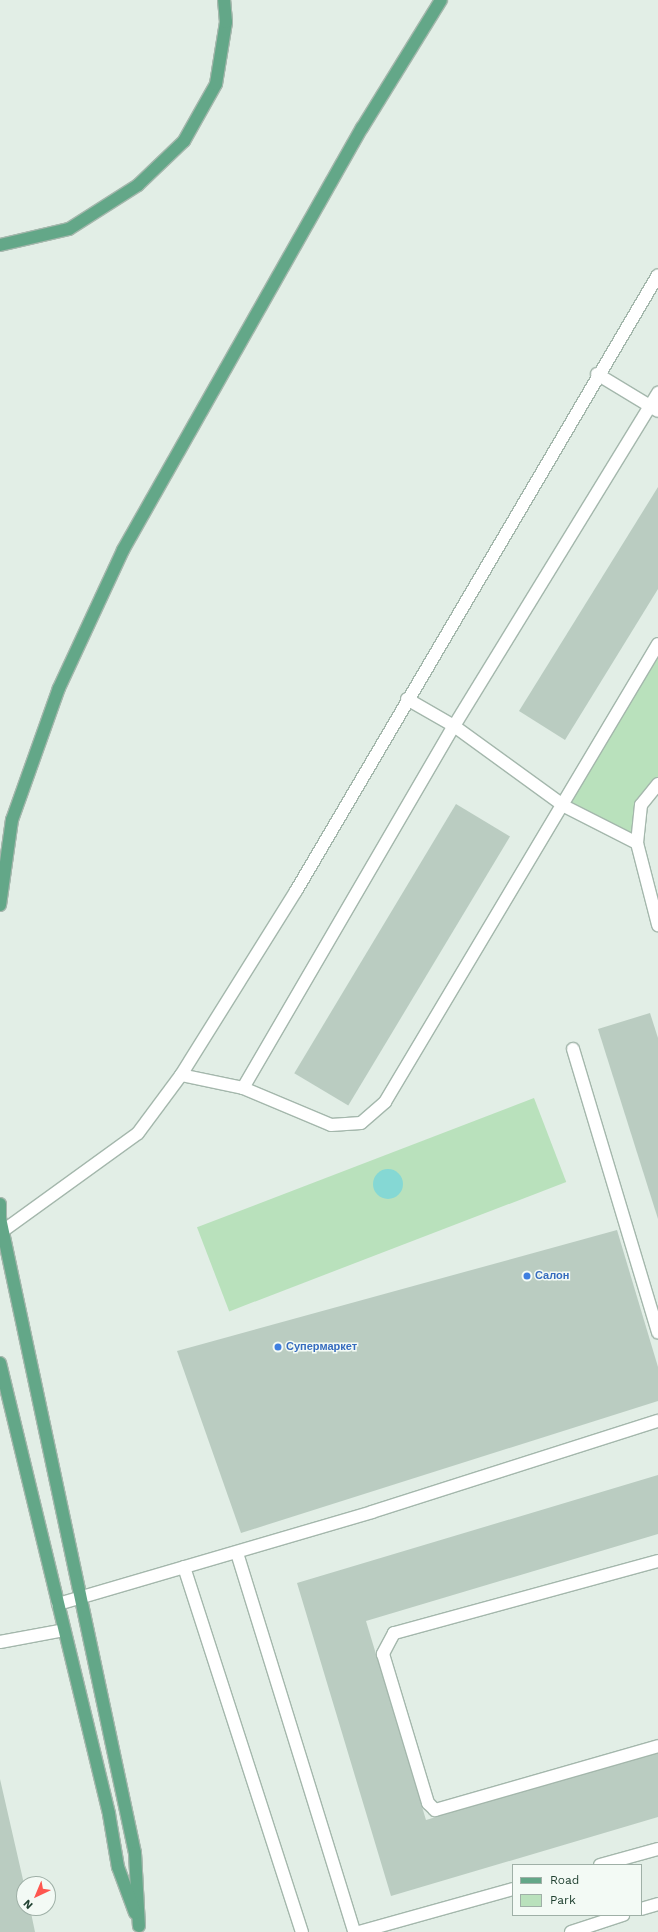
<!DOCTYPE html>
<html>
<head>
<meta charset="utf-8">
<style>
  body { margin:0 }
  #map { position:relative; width:658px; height:1932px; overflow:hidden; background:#e2eee6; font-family:"Work Sans",sans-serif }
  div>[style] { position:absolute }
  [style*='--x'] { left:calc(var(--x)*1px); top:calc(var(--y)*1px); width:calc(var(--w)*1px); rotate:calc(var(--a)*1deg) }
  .green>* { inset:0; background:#b9e1bc; transform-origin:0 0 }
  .water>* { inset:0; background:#85d8d4 }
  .round { border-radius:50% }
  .building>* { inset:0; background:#baccc1; transform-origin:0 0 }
  .roads { filter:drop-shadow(1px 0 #a4b7ac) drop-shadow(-1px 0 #a4b7ac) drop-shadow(0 1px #a4b7ac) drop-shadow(0 -1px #a4b7ac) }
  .minor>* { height:12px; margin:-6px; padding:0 6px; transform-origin:6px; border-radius:6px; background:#fff }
  .major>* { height:12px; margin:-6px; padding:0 6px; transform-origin:6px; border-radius:6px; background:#63a788 }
  .dots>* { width:11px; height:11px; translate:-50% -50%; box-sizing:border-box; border:2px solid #f3faf5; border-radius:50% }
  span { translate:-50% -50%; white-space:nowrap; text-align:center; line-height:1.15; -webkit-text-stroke:3px #f3faf5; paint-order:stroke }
  .shop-label { font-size:11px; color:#366cbe; font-weight:700 }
  .left { translate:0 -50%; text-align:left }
  .legend { position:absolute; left:512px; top:1864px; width:130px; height:52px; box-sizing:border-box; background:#f3faf5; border:1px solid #9fb0a7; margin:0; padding:5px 7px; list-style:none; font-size:12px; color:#204131 }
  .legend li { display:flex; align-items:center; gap:8px; height:20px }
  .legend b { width:20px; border:1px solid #9fb0a7 }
  .north { position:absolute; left:16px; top:1876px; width:40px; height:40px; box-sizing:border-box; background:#f3faf5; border:1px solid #9fb0a7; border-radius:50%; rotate:224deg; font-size:11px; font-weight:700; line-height:16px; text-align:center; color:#204131 }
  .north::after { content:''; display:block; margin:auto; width:14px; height:18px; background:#fe5750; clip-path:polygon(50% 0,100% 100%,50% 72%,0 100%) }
</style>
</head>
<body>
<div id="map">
  <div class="green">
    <div style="clip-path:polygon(658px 644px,658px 784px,641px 805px,637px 843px,564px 806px)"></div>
    <div style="left:534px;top:1098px;width:90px;height:361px;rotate:69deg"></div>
  </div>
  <div class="water">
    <div class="round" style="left:373px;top:1169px;width:30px;height:30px"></div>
  </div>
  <div class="building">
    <div style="clip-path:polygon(658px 487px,658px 589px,565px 740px,519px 711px)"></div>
    <div style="left:456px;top:804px;width:63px;height:314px;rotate:31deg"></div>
    <div style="clip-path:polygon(650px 1013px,658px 1038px,658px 1219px,598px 1029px)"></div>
    <div style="clip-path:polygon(617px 1230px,658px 1367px,658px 1401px,241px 1533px,177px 1351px)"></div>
    <div style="clip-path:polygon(658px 1475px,658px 1534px,366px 1621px,426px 1820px,658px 1750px,658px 1817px,391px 1896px,297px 1583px)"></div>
    <div style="clip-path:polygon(0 1779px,24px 1884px,24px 1908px,30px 1908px,35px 1932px,0 1932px)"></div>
  </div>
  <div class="roads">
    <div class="minor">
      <div style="--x:597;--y:374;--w:71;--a:31.2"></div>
      <div style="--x:407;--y:699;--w:54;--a:29.9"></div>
      <div style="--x:454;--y:726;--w:136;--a:36"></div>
      <div style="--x:564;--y:806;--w:82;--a:26.9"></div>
      <div style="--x:658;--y:784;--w:27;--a:129"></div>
      <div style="--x:641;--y:805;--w:38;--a:96"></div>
      <div style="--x:637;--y:843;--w:85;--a:75.6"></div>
      <div style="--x:573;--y:1049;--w:296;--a:73.3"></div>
      <div style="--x:181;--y:1075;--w:63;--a:11.8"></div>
      <div style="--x:243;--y:1088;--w:95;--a:22.8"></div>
      <div style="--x:331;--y:1125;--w:30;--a:-4"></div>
      <div style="--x:361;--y:1123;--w:32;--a:-41"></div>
      <div style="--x:385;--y:1102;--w:533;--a:-59.2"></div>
      <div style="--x:243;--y:1088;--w:419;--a:-59.8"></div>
      <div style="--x:454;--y:726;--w:391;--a:-58.5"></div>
      <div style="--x:0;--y:1233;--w:170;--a:-35.9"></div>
      <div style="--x:138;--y:1133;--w:72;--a:-53.4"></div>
      <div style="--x:181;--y:1075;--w:217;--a:-58"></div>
      <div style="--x:296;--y:891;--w:714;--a:-59.56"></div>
      <div style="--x:237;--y:1553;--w:397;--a:72.8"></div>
      <div style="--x:658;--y:1561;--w:274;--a:164.7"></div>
      <div style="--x:394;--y:1633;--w:24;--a:118"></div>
      <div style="--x:383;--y:1654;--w:156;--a:73.2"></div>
      <div style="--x:428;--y:1803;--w:10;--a:45"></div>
      <div style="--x:435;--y:1810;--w:232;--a:-16"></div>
      <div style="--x:184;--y:1567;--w:384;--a:72.1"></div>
      <div style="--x:58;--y:1604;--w:327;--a:-16.3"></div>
      <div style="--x:372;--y:1512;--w:300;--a:-17.7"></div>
      <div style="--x:0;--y:1642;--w:65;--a:-10.6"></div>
      <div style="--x:600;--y:1865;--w:60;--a:-15.4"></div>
      <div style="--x:641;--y:1909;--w:18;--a:-16"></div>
      <div style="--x:359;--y:1932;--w:160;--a:-15.6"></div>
      <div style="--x:571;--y:1932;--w:55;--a:-18.1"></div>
    </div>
    <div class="major">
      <div style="--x:0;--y:245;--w:71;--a:-13.1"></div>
      <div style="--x:69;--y:229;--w:82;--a:-32.5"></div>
      <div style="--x:138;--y:185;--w:64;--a:-43.7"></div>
      <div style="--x:184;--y:141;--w:65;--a:-60.7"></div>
      <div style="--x:216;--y:84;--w:63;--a:-80.8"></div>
      <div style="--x:226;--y:22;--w:22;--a:-95"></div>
      <div style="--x:0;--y:905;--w:86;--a:-82"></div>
      <div style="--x:12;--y:820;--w:140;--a:-70.4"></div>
      <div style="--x:59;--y:688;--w:152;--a:-65.1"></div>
      <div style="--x:123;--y:550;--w:485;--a:-60.5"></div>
      <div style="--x:362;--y:128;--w:150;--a:-58.3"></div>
      <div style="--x:0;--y:1204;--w:17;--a:90"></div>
      <div style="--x:0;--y:1218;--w:649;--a:78"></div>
      <div style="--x:135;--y:1853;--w:73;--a:86.9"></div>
      <div style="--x:0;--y:1363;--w:464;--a:76.4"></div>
      <div style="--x:109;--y:1814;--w:54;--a:80.4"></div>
      <div style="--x:118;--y:1867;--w:49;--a:69.7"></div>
    </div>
  </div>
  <div class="dots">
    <div style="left:527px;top:1276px;background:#3f7fe0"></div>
    <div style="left:278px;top:1347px;background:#3f7fe0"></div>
  </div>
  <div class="shop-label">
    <span class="left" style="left:535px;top:1276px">Салон</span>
    <span class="left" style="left:286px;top:1347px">Супермаркет</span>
  </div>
  <ul class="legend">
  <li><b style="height:5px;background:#63a788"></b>Road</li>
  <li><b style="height:11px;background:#b9e1bc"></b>Park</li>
  </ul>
  <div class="north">N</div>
</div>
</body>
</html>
